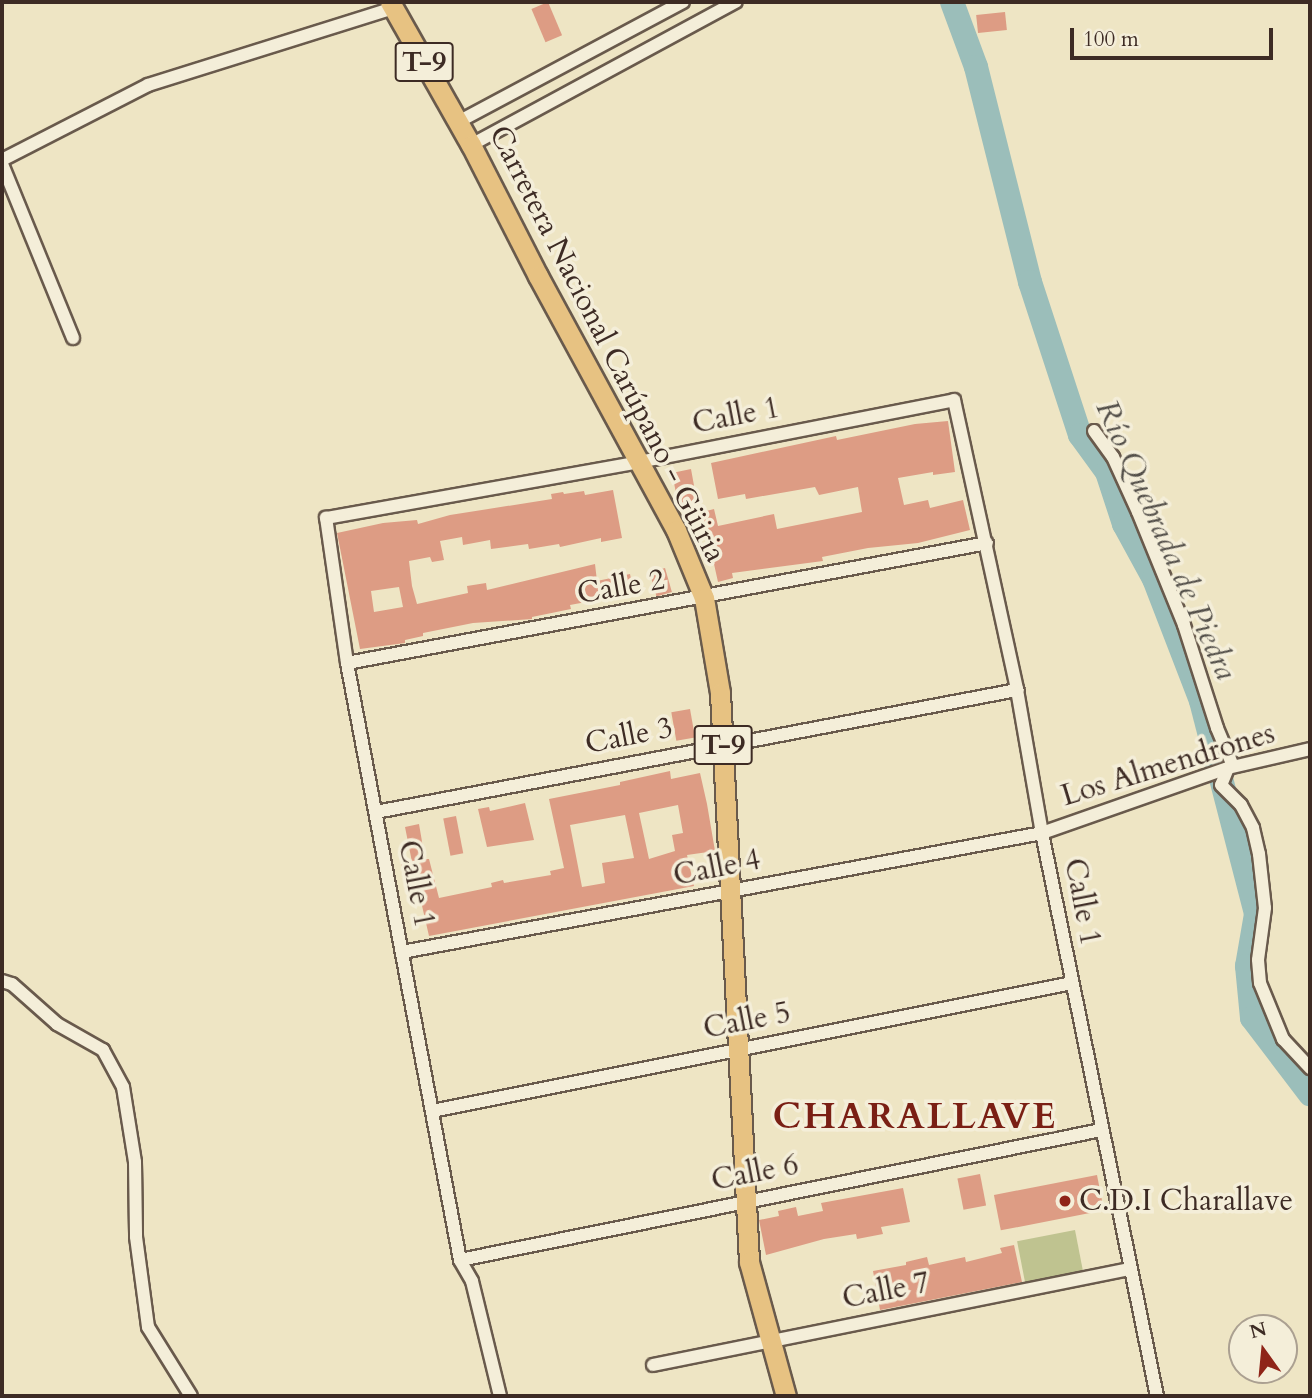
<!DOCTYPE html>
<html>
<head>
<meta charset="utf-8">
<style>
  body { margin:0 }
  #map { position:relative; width:1312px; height:1398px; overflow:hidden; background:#eee5c4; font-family:Cardo,serif }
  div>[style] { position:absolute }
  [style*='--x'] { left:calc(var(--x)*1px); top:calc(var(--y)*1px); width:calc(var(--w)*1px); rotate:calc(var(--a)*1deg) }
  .green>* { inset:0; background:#bfc390; transform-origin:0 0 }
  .river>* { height:24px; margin:-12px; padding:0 12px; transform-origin:12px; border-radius:12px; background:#9bbeba }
  .building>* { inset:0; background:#dd9c84; transform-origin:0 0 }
  .roads { filter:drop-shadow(2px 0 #695a4c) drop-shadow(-2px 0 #695a4c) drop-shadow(0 2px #695a4c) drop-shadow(0 -2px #695a4c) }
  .minor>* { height:12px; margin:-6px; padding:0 6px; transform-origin:6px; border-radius:6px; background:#f4eed9 }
  .trunk>* { height:19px; margin:-9.5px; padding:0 9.5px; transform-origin:9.5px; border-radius:9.5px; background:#e7c282 }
  .dots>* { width:19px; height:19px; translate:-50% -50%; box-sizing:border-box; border:4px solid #f4eed9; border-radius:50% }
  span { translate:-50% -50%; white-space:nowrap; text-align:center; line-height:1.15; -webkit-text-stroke:7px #f4eed9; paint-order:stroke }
  .shield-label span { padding:2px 5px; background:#f4eed9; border:2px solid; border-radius:5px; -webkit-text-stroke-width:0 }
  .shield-label { font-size:28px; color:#3d2b24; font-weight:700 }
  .street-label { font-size:30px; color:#3d2b24 }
  .poi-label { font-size:30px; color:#3d2b24 }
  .left { translate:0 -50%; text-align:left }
  .water-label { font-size:32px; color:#54504a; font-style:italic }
  .district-label { font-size:37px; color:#7a1f14; font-weight:700; letter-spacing:2px }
  .frame { position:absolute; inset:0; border:4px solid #3d2b24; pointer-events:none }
  .north { position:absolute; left:1228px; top:1314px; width:70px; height:70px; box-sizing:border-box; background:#f4eed9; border:2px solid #aba091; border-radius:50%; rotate:345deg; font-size:19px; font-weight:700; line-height:28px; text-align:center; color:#3d2b24 }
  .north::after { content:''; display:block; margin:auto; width:24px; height:32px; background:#8f2418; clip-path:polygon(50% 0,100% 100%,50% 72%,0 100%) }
  .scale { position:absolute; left:1070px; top:28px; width:203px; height:32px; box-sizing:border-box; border:4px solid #3d2b24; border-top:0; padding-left:9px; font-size:21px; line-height:24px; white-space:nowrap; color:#3d2b24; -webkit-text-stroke:5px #f4eed9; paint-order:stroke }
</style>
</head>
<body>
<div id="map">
  <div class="green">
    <div style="left:1075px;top:1230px;width:42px;height:59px;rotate:79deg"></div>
  </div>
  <div class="river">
    <div style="--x:952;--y:2;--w:69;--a:69.7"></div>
    <div style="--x:976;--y:67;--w:222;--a:75.9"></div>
    <div style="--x:1030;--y:282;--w:161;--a:71.9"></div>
    <div style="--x:1080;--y:435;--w:46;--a:53.9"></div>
    <div style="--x:1107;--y:472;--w:55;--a:71.9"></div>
    <div style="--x:1124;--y:524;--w:63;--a:61.4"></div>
    <div style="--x:1154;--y:579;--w:131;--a:68.9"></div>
    <div style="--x:1201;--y:701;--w:220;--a:75.5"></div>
    <div style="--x:1256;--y:914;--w:53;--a:99.8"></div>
    <div style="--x:1247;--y:966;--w:52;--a:84.5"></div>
    <div style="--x:1252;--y:1018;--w:96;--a:52.7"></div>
  </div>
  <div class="building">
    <div style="left:548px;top:2px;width:36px;height:18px;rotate:67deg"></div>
    <div style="left:1005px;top:12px;width:18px;height:29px;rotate:84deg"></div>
    <div style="clip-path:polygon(948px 421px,955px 472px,933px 475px,933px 472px,898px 478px,904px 505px,928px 500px,930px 508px,963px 500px,970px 530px,918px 543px,868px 548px,822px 557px,823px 561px,732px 573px,733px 578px,718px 582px,706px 528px,702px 529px,704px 537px,695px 539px,687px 507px,679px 508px,672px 473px,691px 469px,699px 513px,714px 509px,718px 526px,774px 514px,777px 529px,862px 512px,858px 487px,819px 495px,815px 487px,746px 499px,745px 494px,718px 499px,711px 463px,836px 436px,837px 440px,915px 424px)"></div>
    <div style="clip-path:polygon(evenodd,613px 490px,622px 538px,601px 542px,601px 538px,560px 547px,559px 544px,529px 549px,528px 544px,491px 549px,490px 540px,463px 545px,462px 537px,440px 541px,444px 560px,432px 562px,430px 557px,409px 561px,412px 586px,417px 604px,468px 593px,467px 586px,486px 583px,487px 590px,595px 564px,597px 581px,630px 574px,634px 593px,570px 605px,571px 609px,532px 617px,532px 619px,473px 623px,423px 633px,423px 636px,405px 640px,405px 643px,360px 649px,337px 533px,383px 523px,417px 520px,418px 524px,450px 515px,552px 499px,551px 494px,563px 492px,564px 494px,584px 491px,585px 495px,613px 490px,399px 587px,403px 607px,374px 612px,371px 591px,399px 587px)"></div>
    <div style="left:665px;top:568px;width:25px;height:16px;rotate:74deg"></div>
    <div style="left:690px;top:709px;width:29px;height:19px;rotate:80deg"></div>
    <div style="clip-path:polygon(evenodd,670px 771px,671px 779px,700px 773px,707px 804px,715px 851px,687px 855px,694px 886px,429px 936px,420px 897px,409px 900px,403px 871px,401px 864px,412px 862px,405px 827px,419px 824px,425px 859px,429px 859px,439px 898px,492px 887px,491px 883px,503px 880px,504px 883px,551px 875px,550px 871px,564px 868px,549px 799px,620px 785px,620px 782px,670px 771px,678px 805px,683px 833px,672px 835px,675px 851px,649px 859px,639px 813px,678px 805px,670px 771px,625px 815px,634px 858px,602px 863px,605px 883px,582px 887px,570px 825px,625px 815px)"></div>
    <div style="clip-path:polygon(525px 803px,534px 840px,487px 847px,478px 809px,489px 807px,490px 811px)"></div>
    <div style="left:456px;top:816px;width:38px;height:13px;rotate:79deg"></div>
    <div style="left:980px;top:1174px;width:32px;height:23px;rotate:79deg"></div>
    <div style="left:1097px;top:1175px;width:36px;height:105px;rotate:79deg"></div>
    <div style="clip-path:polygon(903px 1188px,910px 1222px,881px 1227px,883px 1234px,857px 1239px,856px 1234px,824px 1239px,766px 1255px,759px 1220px,779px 1216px,778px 1211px,796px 1207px,798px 1216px,823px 1211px,821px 1203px)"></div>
    <div style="clip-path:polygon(1014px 1245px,1022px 1282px,880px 1310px,873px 1271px,906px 1265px,906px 1262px,927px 1257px,929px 1265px,965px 1257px,966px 1262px,1002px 1253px,1000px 1248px)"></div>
  </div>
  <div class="roads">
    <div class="minor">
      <div style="--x:458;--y:122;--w:255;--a:-28.1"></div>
      <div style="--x:471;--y:145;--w:301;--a:-28.4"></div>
      <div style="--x:2;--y:160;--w:164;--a:-27.2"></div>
      <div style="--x:148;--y:85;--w:258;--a:-17.4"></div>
      <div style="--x:2;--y:164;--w:188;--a:67.8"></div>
      <div style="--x:1094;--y:431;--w:32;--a:54"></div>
      <div style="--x:1113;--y:457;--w:60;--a:65.6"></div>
      <div style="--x:1138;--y:512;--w:122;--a:67.8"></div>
      <div style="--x:1184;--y:625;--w:108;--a:72.2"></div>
      <div style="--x:1217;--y:728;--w:41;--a:67.2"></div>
      <div style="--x:347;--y:663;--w:651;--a:-10.62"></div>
      <div style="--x:1228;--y:768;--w:18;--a:112"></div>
      <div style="--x:1221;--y:785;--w:28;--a:45"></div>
      <div style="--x:1241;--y:805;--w:26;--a:62"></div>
      <div style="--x:1253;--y:828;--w:27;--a:77"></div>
      <div style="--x:1259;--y:854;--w:54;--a:83.7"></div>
      <div style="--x:1265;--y:908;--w:52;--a:97.7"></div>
      <div style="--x:1258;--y:960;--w:23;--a:85"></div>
      <div style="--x:1260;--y:983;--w:61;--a:67.7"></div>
      <div style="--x:1283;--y:1039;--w:40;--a:47"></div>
      <div style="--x:376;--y:812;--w:653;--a:-10.78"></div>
      <div style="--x:402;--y:952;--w:651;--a:-10.53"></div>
      <div style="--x:1042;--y:833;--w:197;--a:-19.3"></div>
      <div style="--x:1228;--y:768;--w:84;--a:-13"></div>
      <div style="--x:2;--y:981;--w:10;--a:17"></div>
      <div style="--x:12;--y:984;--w:60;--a:41.6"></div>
      <div style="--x:57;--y:1024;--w:53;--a:29.5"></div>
      <div style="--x:103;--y:1050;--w:42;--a:61.6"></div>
      <div style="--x:123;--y:1087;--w:76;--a:80.9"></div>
      <div style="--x:135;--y:1162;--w:75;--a:89.2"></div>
      <div style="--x:136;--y:1237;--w:91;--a:82.4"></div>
      <div style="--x:148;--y:1327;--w:81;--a:58.1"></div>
      <div style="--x:432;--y:1111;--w:653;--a:-11.31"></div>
      <div style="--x:460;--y:1260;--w:654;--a:-11.46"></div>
      <div style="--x:653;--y:1365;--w:487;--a:-11.4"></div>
      <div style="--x:500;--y:1396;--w:118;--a:-103.7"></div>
      <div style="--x:472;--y:1281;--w:24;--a:-120"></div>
      <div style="--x:460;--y:1260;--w:608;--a:-100.72"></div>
      <div style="--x:347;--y:663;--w:147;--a:-98.2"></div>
      <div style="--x:326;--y:518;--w:318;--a:-10.1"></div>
      <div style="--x:639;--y:462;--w:321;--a:-11.1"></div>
      <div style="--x:954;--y:400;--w:297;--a:77.7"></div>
      <div style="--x:1017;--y:690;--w:145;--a:80.1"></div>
      <div style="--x:1042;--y:833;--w:575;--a:78.46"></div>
    </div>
    <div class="trunk">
      <div style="--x:390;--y:2;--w:164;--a:60.5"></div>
      <div style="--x:471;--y:145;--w:147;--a:62.9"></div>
      <div style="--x:538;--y:276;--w:289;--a:61.5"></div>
      <div style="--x:676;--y:530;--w:74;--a:67.6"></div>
      <div style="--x:704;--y:598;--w:96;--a:80.4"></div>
      <div style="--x:720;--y:693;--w:570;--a:87.08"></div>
      <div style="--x:749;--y:1262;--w:139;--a:74.6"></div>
    </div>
  </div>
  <div class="dots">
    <div style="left:1065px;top:1201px;background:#8f2418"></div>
  </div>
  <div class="shield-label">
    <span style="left:424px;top:62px">T-9</span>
    <span style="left:723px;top:745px">T-9</span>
  </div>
  <div class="street-label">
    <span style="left:607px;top:344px;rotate:63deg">Carretera Nacional Carúpano - Güiria</span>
    <span style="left:736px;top:416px;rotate:-11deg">Calle 1</span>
    <span style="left:621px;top:587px;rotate:-10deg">Calle 2</span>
    <span style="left:629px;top:736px;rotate:-11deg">Calle 3</span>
    <span style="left:1168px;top:765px;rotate:-17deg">Los Almendrones</span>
    <span style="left:717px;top:868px;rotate:-11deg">Calle 4</span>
    <span style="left:416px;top:884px;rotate:79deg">Calle 1</span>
    <span style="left:1082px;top:902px;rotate:79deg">Calle 1</span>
    <span style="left:747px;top:1021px;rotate:-11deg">Calle 5</span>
    <span style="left:755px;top:1173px;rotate:-11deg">Calle 6</span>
    <span style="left:886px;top:1291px;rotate:-11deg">Calle 7</span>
  </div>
  <div class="poi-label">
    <span class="left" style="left:1079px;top:1201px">C.D.I Charallave</span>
  </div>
  <div class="water-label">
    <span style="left:1166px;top:540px;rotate:66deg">Río Quebrada de Piedra</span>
  </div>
  <div class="district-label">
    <span style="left:915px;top:1116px">CHARALLAVE</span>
  </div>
  <div class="frame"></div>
  <div class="north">N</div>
  <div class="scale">100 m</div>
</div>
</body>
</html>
